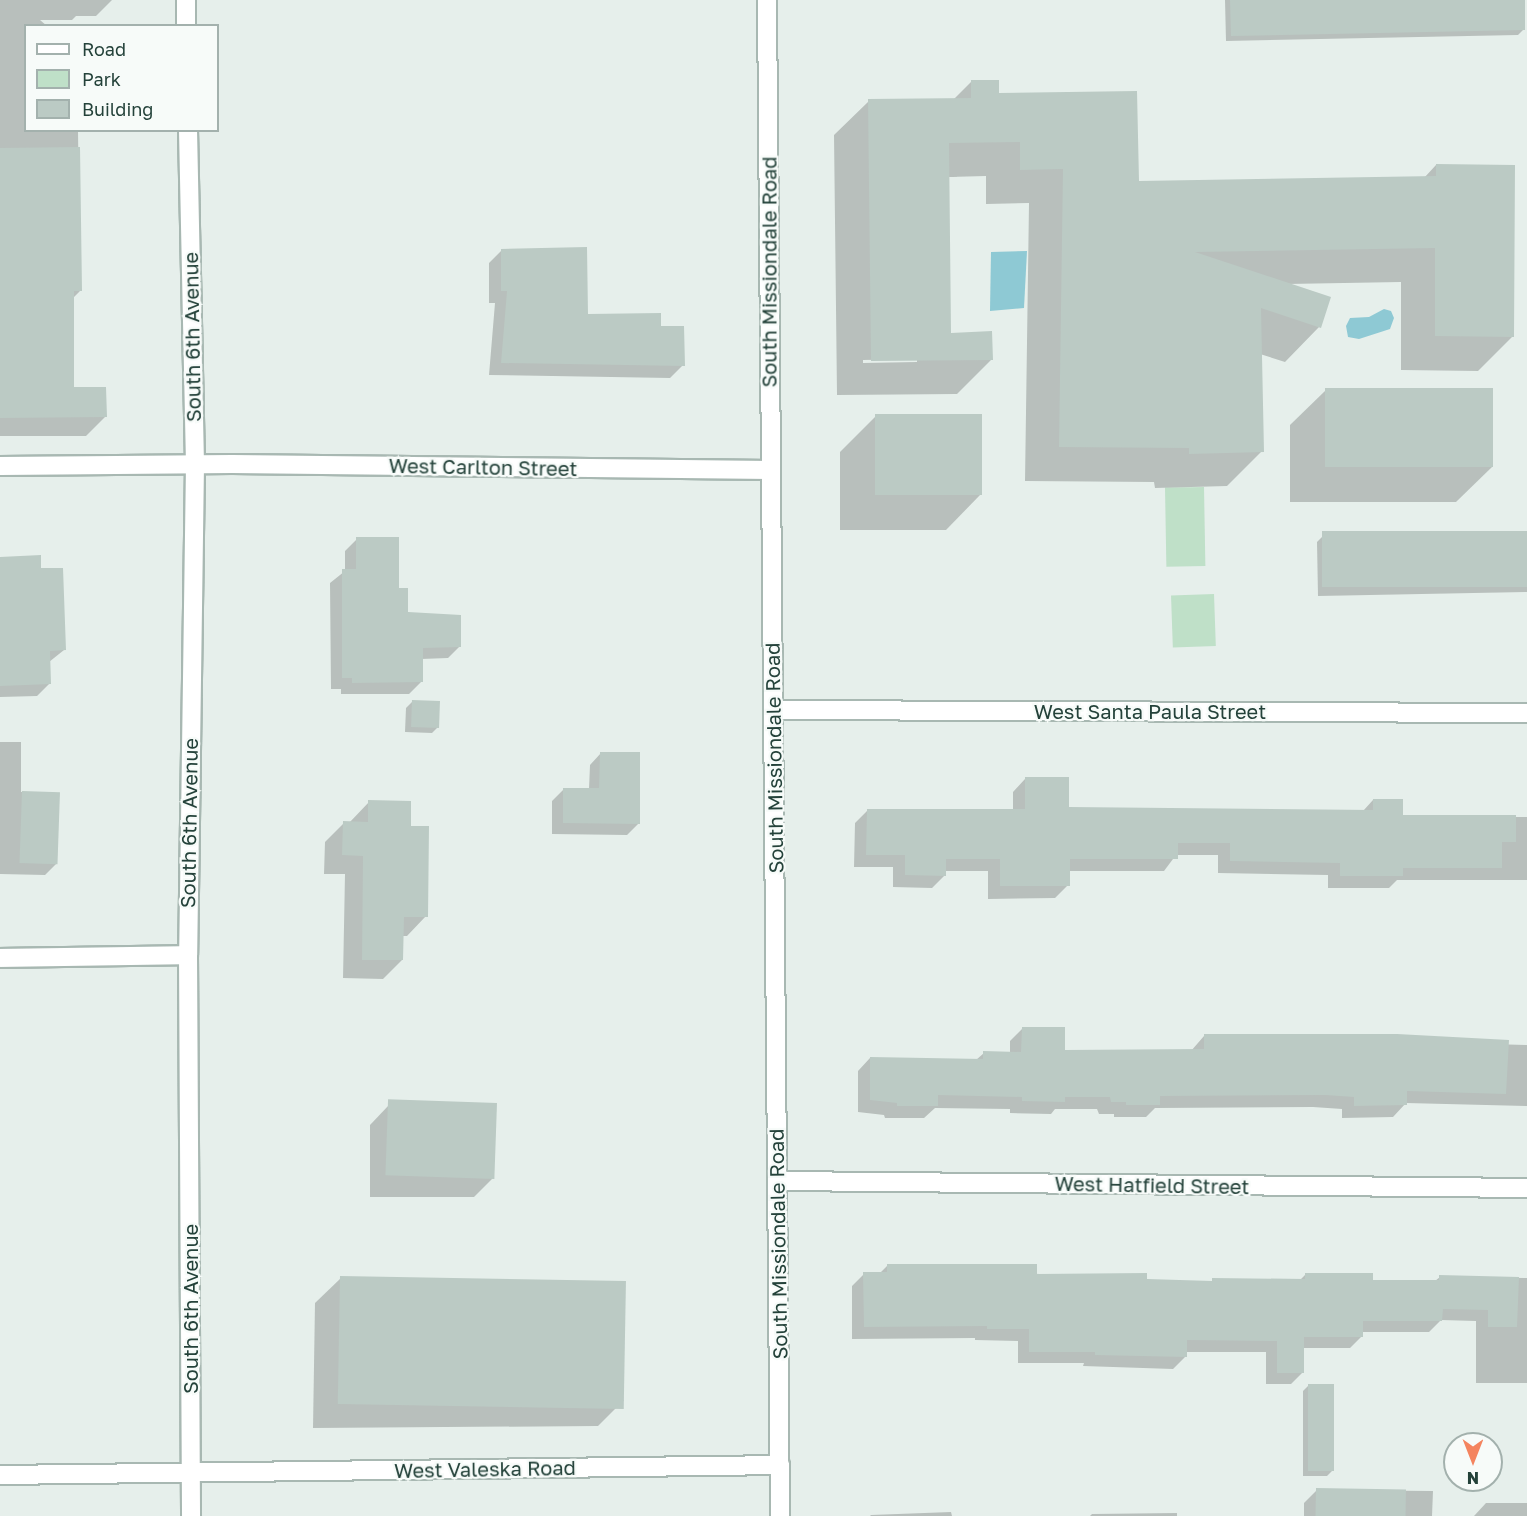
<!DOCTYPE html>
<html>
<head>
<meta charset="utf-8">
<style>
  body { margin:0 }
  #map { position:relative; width:1527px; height:1516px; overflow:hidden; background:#e6efeb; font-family:"Golos Text",sans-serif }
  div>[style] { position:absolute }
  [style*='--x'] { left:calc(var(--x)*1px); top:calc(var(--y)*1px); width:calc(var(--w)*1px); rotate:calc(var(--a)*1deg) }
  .green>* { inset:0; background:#bfe0c8; transform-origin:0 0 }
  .water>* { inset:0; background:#8ec9d4 }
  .shadow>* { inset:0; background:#0003 }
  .building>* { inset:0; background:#bbcac4; transform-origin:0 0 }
  .roads { filter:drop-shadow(2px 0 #a8b8b2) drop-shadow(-2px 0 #a8b8b2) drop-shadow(0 2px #a8b8b2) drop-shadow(0 -2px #a8b8b2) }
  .minor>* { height:18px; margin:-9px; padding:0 9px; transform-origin:9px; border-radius:9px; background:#fff }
  .tertiary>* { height:18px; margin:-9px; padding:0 9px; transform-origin:9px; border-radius:9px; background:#fff }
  span { translate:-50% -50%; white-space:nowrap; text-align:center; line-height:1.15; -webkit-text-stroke:4.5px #f7fbf9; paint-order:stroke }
  .street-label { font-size:20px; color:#24423a }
  .legend { position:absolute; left:24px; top:24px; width:195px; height:108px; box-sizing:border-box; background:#f7fbf9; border:2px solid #a3b1ad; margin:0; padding:8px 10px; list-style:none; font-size:18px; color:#24423a }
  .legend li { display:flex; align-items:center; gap:12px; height:30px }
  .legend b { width:30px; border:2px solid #a3b1ad }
  .north { position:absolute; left:1443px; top:1432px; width:60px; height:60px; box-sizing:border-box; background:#f7fbf9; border:2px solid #a3b1ad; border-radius:50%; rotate:180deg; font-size:16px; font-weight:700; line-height:24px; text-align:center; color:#24423a }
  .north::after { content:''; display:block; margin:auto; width:21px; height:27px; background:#f4845f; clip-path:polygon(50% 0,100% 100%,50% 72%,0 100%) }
</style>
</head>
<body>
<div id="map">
  <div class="green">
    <div style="left:1204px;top:487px;width:79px;height:39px;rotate:89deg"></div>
    <div style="left:1214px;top:594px;width:52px;height:43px;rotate:88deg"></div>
  </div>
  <div class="water">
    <div style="clip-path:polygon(1027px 251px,1024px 308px,990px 311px,991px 252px)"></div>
    <div style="clip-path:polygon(1384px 309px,1391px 311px,1394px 318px,1390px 329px,1359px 339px,1348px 337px,1346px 326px,1350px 318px,1369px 317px)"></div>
  </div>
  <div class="shadow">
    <div style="clip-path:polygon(0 0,112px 0,96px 16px,76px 16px,72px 20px,40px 20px,47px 26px,26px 26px,26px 130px,78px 130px,80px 291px,73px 298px,73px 388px,105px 417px,86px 436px,0 436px)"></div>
    <div style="clip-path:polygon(1225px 0,1523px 0,1524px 29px,1518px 35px,1226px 41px)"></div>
    <div style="clip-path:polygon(evenodd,971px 82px,998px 94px,1137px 183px,1424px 178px,1436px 165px,1513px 336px,1478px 371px,1401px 370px,1401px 282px,1287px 284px,1319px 327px,1285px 362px,1260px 354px,1262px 451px,1227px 486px,1155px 488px,1154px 482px,1025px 481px,1029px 203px,986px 204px,986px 176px,948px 177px,949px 334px,991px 360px,957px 394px,837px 395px,834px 135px,869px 101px,954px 99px,971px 82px,917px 359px,917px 362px,863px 363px,863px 360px,917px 359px)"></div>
    <div style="clip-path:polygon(502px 250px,586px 316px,683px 365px,670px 378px,489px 375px,495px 303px,489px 303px,489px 263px)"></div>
    <div style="clip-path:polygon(1326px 390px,1492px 467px,1456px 502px,1290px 502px,1290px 425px)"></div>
    <div style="clip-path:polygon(876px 416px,981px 494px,946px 530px,840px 530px,840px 452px)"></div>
    <div style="clip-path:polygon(1527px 533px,1527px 592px,1318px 596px,1317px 542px,1323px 536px)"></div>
    <div style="clip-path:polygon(357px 539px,397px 590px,407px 613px,460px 646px,448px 658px,421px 659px,421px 682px,409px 694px,341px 694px,341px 689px,331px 689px,330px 583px,345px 571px,345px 551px)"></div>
    <div style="clip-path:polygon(0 558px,40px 570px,64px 650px,49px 662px,50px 683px,37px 696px,0 697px)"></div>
    <div style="clip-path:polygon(412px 702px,438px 727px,432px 733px,405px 732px,406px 708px)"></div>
    <div style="clip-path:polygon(0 742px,21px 742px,21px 792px,58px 793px,57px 863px,45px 875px,0 874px)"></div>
    <div style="clip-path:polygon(601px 753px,639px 823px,627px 835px,552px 834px,552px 801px,564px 789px,589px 789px,590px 765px)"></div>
    <div style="clip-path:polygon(1025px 779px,1068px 808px,1363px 811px,1373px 800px,1402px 817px,1527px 817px,1527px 880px,1397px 880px,1389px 888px,1328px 888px,1328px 875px,1218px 873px,1218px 855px,1176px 855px,1164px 871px,1068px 871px,1068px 885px,1055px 898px,988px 899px,988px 871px,945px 871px,945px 875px,932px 888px,893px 887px,893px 867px,854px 867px,855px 823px,867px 811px,1013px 811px,1013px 792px)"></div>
    <div style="clip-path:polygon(369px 802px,410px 828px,426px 916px,407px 936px,402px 936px,402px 960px,383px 979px,343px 978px,345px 874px,324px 874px,325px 842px,344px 823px,349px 823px)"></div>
    <div style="clip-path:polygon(1023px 1028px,1064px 1052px,1191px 1051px,1204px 1036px,1527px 1045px,1527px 1106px,1406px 1103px,1393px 1117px,1342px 1118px,1342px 1109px,1313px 1107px,1155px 1108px,1146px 1117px,1114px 1117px,1114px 1114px,1099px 1114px,1097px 1109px,1055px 1109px,1051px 1114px,1010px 1113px,1010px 1109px,935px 1108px,924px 1118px,885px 1118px,884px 1115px,858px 1112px,858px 1071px,870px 1058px,976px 1060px,984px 1053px,1010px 1053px,1010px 1041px)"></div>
    <div style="clip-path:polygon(389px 1105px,493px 1178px,474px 1197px,370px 1197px,370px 1125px)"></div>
    <div style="clip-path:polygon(887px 1266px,1210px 1283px,1213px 1280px,1300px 1280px,1305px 1275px,1371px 1281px,1435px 1281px,1440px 1277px,1527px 1278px,1527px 1383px,1476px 1383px,1476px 1321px,1441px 1320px,1429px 1332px,1362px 1332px,1362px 1336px,1350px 1348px,1303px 1348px,1303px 1372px,1291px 1384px,1266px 1384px,1266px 1352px,1185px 1352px,1185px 1357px,1173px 1369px,1083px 1366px,1084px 1363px,1018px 1363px,1018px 1341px,975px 1340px,975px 1338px,852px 1339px,852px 1286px,864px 1274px,879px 1274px)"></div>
    <div style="clip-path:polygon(341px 1278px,624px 1400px,598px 1426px,313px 1428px,315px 1303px)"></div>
    <div style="clip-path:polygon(1309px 1385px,1333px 1470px,1327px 1476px,1303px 1476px,1303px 1391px)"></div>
    <div style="clip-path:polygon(1317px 1490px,1433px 1491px,1432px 1516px,1304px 1516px,1304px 1503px)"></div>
    <div style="clip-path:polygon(1486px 1503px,1527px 1503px,1527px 1516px,1474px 1516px)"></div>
    <div style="clip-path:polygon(951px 1512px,952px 1516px,870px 1516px,871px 1515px)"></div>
    <div style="clip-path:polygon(1177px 1513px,1177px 1516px,1090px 1516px,1092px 1514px)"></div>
  </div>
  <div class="building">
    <div style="clip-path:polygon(1230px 0,1525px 0,1525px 30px,1231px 36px)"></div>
    <div style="clip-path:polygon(971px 80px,999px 80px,999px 93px,1137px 91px,1139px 181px,1436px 176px,1436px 164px,1515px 165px,1514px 337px,1435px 336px,1435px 248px,1195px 252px,1331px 297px,1321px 328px,1261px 308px,1264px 452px,1189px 454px,1189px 448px,1059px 447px,1063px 169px,1020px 170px,1020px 142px,949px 143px,951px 333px,992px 331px,993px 360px,871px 361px,868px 99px,971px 98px)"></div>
    <div style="clip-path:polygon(80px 147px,82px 291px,74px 291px,74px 387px,106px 387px,107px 417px,0 418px,0 148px)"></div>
    <div style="clip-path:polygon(587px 247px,588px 314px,661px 313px,661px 326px,684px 326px,685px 366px,501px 363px,507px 291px,501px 291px,501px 249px)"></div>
    <div style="left:1325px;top:388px;width:168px;height:79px"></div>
    <div style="left:875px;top:414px;width:107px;height:81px"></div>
    <div style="left:1527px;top:531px;width:56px;height:205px;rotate:90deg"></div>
    <div style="clip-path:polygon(356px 537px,399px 537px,399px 588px,408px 588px,408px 612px,461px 615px,461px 647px,423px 648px,423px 682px,352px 683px,352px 678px,342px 678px,342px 569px,356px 569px)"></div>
    <div style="clip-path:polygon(41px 555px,41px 568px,63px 568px,66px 650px,50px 651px,51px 684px,0 686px,0 557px)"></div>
    <div style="left:412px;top:700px;width:28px;height:27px;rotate:2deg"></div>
    <div style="clip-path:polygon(600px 752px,640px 752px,640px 824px,563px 823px,563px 788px,599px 788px)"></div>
    <div style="clip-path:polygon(1025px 777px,1069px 777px,1069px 807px,1373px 810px,1373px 799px,1403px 799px,1403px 815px,1516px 815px,1516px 842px,1502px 842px,1502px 868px,1403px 868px,1403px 876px,1340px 876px,1340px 863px,1230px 861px,1230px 843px,1178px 843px,1178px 859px,1070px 859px,1070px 886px,1000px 886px,1000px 859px,946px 859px,946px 876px,905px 875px,905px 855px,866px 855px,867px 809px,1025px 809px)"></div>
    <div style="left:22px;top:791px;width:38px;height:72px;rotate:2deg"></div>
    <div style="clip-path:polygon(368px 800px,411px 801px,411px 826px,429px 826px,428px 917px,404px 917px,403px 960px,362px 960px,363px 856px,342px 855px,343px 821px,368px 822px)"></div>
    <div style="clip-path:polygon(1022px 1027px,1065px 1027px,1065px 1050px,1204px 1049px,1204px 1034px,1397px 1034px,1509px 1040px,1506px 1094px,1407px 1091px,1407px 1105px,1354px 1106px,1354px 1097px,1326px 1095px,1160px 1096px,1160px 1105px,1126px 1105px,1126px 1102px,1111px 1102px,1110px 1097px,1065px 1097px,1065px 1102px,1022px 1101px,1022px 1097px,938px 1095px,938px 1106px,897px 1106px,897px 1103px,870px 1100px,870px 1057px,983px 1059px,983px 1051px,1021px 1052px)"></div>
    <div style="left:497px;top:1103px;width:76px;height:109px;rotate:92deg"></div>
    <div style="clip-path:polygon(887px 1264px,1037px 1264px,1037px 1274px,1147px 1273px,1147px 1279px,1212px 1281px,1212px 1278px,1305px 1279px,1305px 1273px,1373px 1273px,1373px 1280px,1439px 1280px,1439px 1275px,1519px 1277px,1517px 1327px,1488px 1327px,1488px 1310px,1443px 1309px,1442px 1321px,1363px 1321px,1363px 1337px,1304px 1337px,1304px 1373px,1277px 1373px,1277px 1341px,1187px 1340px,1187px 1357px,1095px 1355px,1095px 1352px,1029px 1352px,1029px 1329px,987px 1329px,987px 1326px,864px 1327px,863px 1272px,887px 1272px)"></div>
    <div style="left:340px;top:1276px;width:286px;height:128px;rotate:1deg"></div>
    <div style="left:1308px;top:1384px;width:26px;height:87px"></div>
    <div style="left:1316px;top:1488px;width:90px;height:28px;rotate:1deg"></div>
  </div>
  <div class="roads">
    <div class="minor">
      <div style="--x:767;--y:0;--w:1516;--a:89.51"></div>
      <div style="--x:0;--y:466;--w:232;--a:-0.5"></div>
      <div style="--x:232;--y:464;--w:539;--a:0.64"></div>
      <div style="--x:773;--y:710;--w:754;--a:0.23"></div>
      <div style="--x:0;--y:958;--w:188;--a:-0.9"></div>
      <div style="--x:777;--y:1181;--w:750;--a:0.53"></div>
      <div style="--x:0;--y:1475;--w:780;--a:-0.73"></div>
    </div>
    <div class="tertiary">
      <div style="--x:186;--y:0;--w:26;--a:90"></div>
      <div style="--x:188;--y:130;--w:334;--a:88.8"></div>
      <div style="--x:195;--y:464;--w:491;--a:90.8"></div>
      <div style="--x:188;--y:955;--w:561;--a:89.69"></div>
    </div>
  </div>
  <div class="street-label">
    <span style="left:769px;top:272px;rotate:-90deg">South Missiondale Road</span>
    <span style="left:192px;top:337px;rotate:-91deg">South 6th Avenue</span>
    <span style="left:483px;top:467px;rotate:1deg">West Carlton Street</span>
    <span style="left:1150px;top:711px">West Santa Paula Street</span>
    <span style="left:774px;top:758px;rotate:-91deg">South Missiondale Road</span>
    <span style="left:189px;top:823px;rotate:-89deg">South 6th Avenue</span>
    <span style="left:1152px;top:1185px;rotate:1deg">West Hatfield Street</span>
    <span style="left:778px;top:1244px;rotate:-91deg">South Missiondale Road</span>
    <span style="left:190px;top:1309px;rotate:-90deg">South 6th Avenue</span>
    <span style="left:485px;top:1469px;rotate:-1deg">West Valeska Road</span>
  </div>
  <ul class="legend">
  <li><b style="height:8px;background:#fff"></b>Road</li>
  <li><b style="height:16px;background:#bfe0c8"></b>Park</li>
  <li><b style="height:16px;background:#bbcac4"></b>Building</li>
  </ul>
  <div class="north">N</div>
</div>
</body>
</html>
